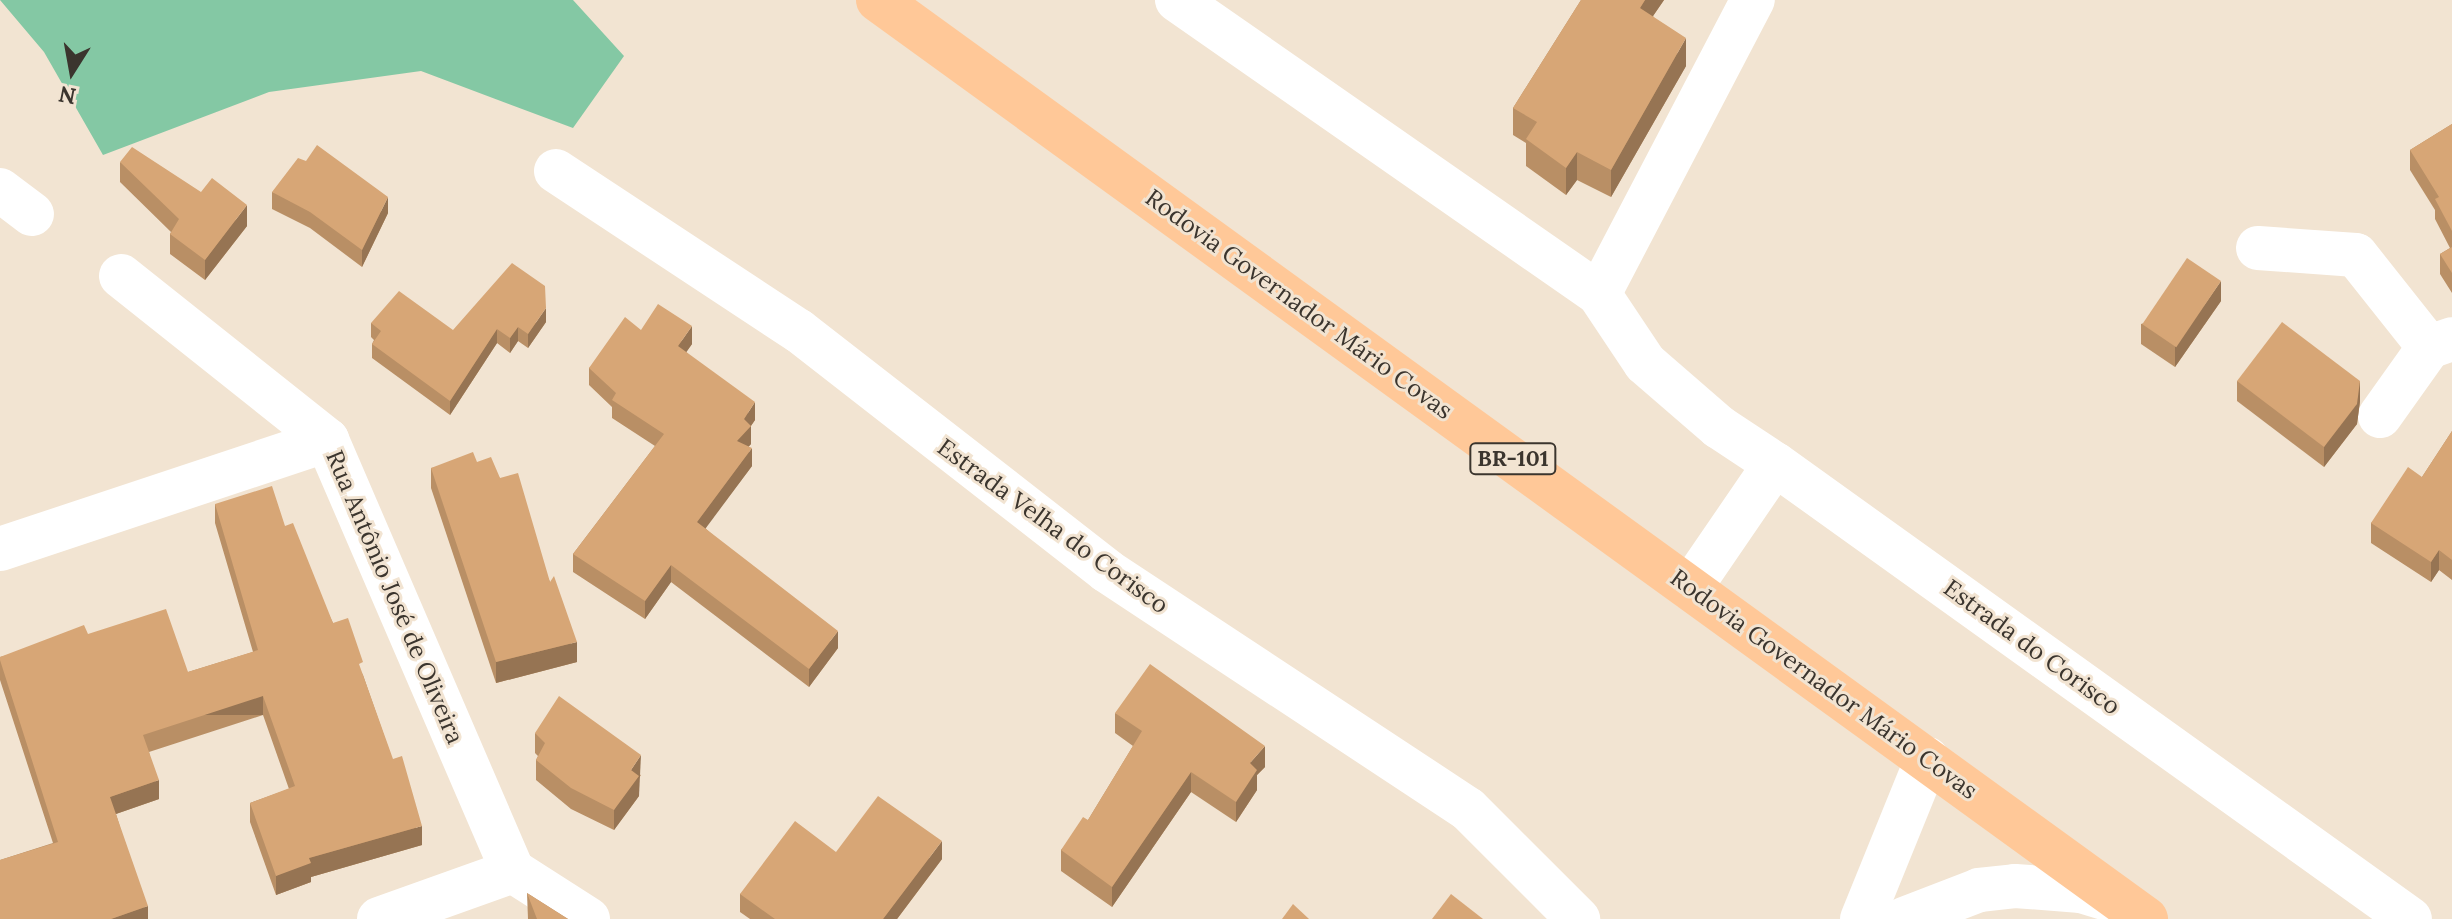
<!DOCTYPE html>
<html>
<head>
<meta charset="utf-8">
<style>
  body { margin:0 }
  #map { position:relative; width:2452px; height:919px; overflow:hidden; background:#f2e4d2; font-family:Lora,serif }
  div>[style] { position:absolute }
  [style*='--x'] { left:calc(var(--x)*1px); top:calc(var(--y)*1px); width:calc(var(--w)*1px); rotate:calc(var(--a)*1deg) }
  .forest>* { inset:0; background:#84c8a4 }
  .street>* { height:44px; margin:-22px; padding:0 22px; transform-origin:22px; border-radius:22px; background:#fff }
  .highway>* { height:44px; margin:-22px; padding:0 22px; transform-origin:22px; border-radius:22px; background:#ffc898 }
  .wall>* { inset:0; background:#b98f65 }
  .shaded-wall>* { inset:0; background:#967453; transform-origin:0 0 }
  .building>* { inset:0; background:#d7a676; transform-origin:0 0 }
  span { translate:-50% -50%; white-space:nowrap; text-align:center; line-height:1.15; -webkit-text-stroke:6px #f2e4d2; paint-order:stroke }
  .shield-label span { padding:2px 6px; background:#f2e4d2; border:2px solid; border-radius:6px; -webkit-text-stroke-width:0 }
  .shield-label { font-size:22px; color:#3b352e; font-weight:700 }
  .street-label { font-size:24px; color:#3b352e }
  .north { position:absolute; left:32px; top:32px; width:80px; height:80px; -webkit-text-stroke:6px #f2e4d2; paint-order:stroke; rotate:191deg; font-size:22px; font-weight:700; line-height:32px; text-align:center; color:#3b352e }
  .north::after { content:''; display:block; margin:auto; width:28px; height:36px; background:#3b352e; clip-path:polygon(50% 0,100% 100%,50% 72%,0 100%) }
</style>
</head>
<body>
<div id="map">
  <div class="forest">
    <div style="clip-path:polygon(0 0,573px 0,624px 56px,573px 128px,421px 71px,269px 92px,103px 155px,44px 52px)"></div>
  </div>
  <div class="street">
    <div style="--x:1177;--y:0;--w:514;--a:34.86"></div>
    <div style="--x:1599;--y:294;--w:83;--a:56.3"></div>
    <div style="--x:1645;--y:363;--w:98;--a:40.9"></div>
    <div style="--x:1719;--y:427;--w:67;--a:33.5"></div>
    <div style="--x:556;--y:171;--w:291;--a:33.4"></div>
    <div style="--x:799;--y:331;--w:390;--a:37.9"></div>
    <div style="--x:1107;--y:571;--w:432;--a:33.4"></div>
    <div style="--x:1468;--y:809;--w:156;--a:45"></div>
    <div style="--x:0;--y:190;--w:40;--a:37"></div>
    <div style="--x:2258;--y:248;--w:98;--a:4.1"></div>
    <div style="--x:2356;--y:255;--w:117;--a:51.6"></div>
    <div style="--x:121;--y:276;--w:263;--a:38.5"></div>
    <div style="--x:327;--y:440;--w:469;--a:66.7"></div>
    <div style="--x:513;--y:871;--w:89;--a:32.6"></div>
    <div style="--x:1599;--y:294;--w:332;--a:-62.4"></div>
    <div style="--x:2380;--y:416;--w:85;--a:-54.6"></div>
    <div style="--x:2429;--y:347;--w:24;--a:-19"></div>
    <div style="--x:0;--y:549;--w:345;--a:-18.4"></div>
    <div style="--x:1690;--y:588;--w:150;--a:-55.6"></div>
    <div style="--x:1775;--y:464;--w:781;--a:35.62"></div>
    <div style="--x:379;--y:919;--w:142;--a:-19.7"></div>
    <div style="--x:1862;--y:919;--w:173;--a:-67.9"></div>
    <div style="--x:1904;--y:919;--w:80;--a:-21.1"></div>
    <div style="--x:1979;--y:890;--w:36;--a:-6"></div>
    <div style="--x:2015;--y:886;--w:66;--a:4.3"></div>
    <div style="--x:2081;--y:891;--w:45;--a:16.8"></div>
  </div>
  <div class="highway">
    <div style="--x:878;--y:0;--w:1566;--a:35.93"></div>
  </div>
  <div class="wall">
    <div style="clip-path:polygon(1581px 0,1664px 0,1653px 16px,1686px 66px,1611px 197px,1577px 180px,1566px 195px,1526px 166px,1526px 143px,1513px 135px,1513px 108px)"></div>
    <div style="clip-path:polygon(2452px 124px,2452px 293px,2440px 274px,2440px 254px,2450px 248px,2435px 219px,2435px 210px,2410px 170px,2410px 150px)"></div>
    <div style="clip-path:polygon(120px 162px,247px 226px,205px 280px,170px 254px,170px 234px,171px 232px,120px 182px)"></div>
    <div style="clip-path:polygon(272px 192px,388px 213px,362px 267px,310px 228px,272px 209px)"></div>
    <div style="clip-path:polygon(2221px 301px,2175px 367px,2141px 344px,2141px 324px)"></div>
    <div style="clip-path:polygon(546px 322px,528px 348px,518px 341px,510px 353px,497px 343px,450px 415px,372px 358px,372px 344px,374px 340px,371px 337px,371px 323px,453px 330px)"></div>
    <div style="clip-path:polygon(641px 330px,692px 344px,686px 352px,755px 420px,751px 426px,751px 444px,748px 447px,752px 466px,705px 528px,838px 648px,809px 687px,671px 582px,645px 619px,573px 572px,573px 554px,655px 446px,612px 418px,612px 407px,589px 385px,589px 368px)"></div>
    <div style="clip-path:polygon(2237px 381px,2360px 401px,2357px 424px,2324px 467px,2237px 401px)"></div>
    <div style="clip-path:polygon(2452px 431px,2452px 580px,2439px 570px,2431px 582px,2371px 543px,2371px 523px,2422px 477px)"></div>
    <div style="clip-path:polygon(477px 462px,500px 478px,550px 582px,577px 662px,496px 683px,431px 488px,431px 468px)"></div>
    <div style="clip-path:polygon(215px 504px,285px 526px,333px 623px,363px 675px,422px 845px,311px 877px,311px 882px,276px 895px,250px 822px,250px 803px,289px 789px,263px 715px,149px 752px,159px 799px,116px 814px,148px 919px,0 919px,0 860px,53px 843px,0 680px,0 657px,88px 634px,188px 672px,253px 652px,215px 523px)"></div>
    <div style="clip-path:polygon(1115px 713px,1265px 767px,1257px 775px,1257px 790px,1236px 822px,1191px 792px,1112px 907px,1061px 871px,1061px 850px,1088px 820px,1133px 746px,1115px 733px)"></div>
    <div style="clip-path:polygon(535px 733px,641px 775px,639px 778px,639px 796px,614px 830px,571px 809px,536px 780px,536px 760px,538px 756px,535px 753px)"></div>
    <div style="clip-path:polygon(836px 852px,942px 859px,897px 919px,750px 919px,740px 912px,740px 894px)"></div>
    <div style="clip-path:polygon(527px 893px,568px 919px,528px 919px)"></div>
  </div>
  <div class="shaded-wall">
    <div style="clip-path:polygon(1645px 0,1664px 0,1640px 35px,1640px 8px)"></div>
    <div style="clip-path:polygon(1686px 38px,1686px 66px,1611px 197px,1611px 170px)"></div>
    <div style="clip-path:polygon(1577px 152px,1577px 180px,1566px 195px,1566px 168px)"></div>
    <div style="clip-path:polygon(388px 197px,388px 213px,362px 267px,362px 250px)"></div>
    <div style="clip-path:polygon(247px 205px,247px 226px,205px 280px,205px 260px)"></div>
    <div style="clip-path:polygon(2221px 281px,2221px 301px,2175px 367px,2175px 347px)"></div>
    <div style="clip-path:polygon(546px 308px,546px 322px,528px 348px,528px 334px)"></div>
    <div style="clip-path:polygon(692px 326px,692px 344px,678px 364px,678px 346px)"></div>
    <div style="clip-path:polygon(518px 327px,518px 341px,510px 353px,510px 338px)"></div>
    <div style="clip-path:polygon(497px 329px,497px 343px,450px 415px,450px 401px)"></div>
    <div style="clip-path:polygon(2360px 381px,2360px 401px,2357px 424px,2324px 467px,2324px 447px)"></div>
    <div style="clip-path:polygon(755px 402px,755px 420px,750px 427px,751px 426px,751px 444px,737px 459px,737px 441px,744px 419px)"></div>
    <div style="clip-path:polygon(752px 448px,752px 466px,697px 540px,697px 522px)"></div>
    <div style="clip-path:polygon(2439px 550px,2439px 570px,2431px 582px,2431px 562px)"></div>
    <div style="clip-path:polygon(671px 565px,671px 582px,645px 619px,645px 601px)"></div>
    <div style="clip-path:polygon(838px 631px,838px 648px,809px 687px,809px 669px)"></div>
    <div style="clip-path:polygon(577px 642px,577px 662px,496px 683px,496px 662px)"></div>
    <div style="left:263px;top:696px;width:19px;height:126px;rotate:90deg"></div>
    <div style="clip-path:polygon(1265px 746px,1265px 767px,1257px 775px,1257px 790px,1236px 822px,1236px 802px,1250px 763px)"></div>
    <div style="clip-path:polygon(641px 755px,639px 796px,614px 830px,614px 810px,631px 770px)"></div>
    <div style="clip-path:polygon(1191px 772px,1191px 792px,1112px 907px,1112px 887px)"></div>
    <div style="clip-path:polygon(159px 780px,159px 799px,110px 816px,110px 797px)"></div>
    <div style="clip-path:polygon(422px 826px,422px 845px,311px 877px,311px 882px,276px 895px,276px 876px,309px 858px)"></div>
    <div style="clip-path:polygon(942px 841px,942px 859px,897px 919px,883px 919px)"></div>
    <div style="clip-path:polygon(148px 906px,148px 919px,111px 919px)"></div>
  </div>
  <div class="building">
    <div style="clip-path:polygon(1581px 0,1645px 0,1640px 8px,1686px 38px,1611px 170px,1577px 152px,1566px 168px,1526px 139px,1537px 122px,1513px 108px)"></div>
    <div style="clip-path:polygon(2452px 124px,2452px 231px,2435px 199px,2439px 197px,2410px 150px)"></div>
    <div style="clip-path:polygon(317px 145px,388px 197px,362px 250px,310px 212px,272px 192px,298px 158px,306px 161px)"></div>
    <div style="clip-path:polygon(132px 147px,201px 192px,212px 178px,247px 205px,205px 260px,170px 234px,179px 219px,120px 162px)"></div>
    <div style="clip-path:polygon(2452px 247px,2452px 273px,2440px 254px)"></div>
    <div style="left:2187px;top:258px;width:41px;height:80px;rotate:34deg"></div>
    <div style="clip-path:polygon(512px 263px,545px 286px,546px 308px,528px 334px,518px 327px,510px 338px,497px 329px,450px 401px,372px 344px,381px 331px,371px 323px,399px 291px,453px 330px)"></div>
    <div style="clip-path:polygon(658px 304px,692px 326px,678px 346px,755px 402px,744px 419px,751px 426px,737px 441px,752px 448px,697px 522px,838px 631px,809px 669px,671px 565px,645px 601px,573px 554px,664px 434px,612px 400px,616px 393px,589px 368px,625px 317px,641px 330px)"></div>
    <div style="clip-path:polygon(2282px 322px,2360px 381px,2357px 404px,2324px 447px,2237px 381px)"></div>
    <div style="clip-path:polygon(2452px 431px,2452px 560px,2439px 550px,2431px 562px,2371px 523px,2408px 467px,2422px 477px)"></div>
    <div style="clip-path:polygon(473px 452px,477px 462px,491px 457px,500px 478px,518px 473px,550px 582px,554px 576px,577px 642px,496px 662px,431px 468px)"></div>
    <div style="clip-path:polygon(272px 486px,285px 526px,293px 523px,333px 623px,348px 618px,363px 662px,359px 664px,393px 759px,402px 756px,422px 826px,309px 858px,311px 863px,276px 876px,250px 803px,295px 786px,263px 696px,143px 735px,159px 780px,110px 797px,148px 906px,111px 919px,0 919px,0 860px,58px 842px,0 660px,0 657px,84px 625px,88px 634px,166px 609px,188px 672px,258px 650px,215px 504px)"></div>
    <div style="clip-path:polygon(1150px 664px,1265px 746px,1250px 763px,1257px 770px,1236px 802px,1191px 772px,1112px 887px,1061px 850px,1083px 817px,1088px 820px,1142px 731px,1115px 713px)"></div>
    <div style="clip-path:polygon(559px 696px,641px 755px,631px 770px,639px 776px,614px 810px,571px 788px,536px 760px,545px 743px,535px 733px)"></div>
    <div style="clip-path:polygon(878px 796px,942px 841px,883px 919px,775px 919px,740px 894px,795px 821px,836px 852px)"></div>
    <div style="clip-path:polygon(527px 893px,568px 919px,537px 919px)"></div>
    <div style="clip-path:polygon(1451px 894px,1483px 919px,1432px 919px)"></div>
    <div style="clip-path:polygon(1293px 904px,1309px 919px,1282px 919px)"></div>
  </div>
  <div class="shield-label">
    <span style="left:1513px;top:459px">BR-101</span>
  </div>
  <div class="street-label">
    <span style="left:1299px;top:304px;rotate:36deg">Rodovia Governador Mário Covas</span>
    <span style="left:1053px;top:526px;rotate:36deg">Estrada Velha do Corisco</span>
    <span style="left:395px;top:597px;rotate:67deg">Rua Antônio José de Oliveira</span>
    <span style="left:2032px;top:647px;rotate:36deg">Estrada do Corisco</span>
    <span style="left:1824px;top:684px;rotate:36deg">Rodovia Governador Mário Covas</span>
  </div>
  <div class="north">N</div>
</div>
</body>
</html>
